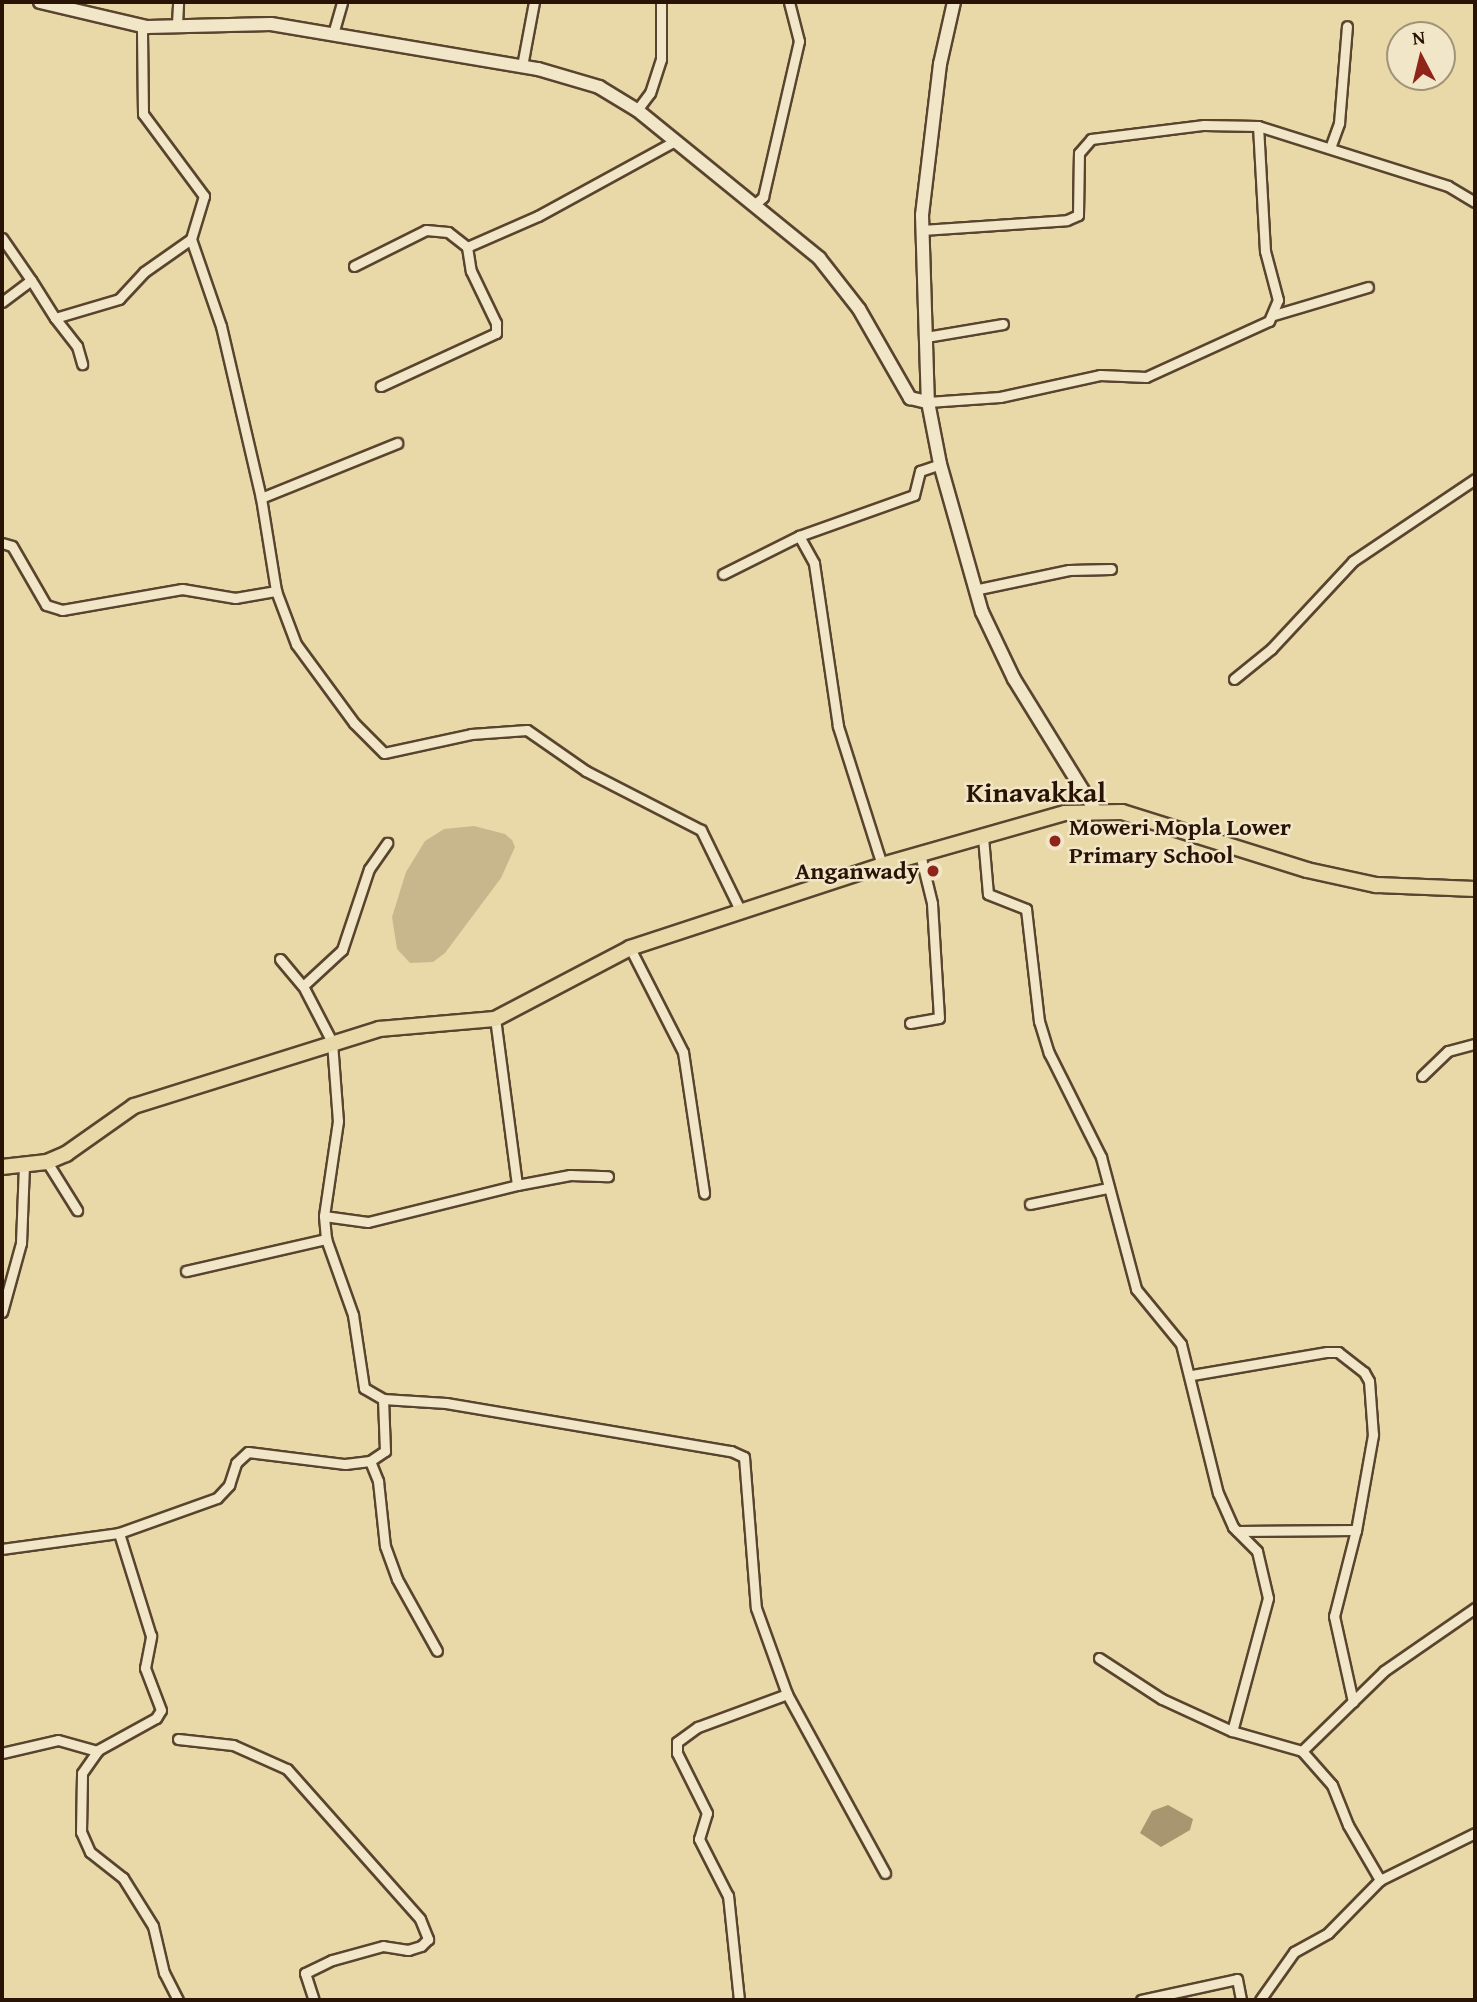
<!DOCTYPE html>
<html>
<head>
<meta charset="utf-8">
<style>
  body { margin:0 }
  #map { position:relative; width:1477px; height:2002px; overflow:hidden; background:#e9d9a9; font-family:"Gentium Book Plus",serif }
  div>[style] { position:absolute }
  [style*='--x'] { left:calc(var(--x)*1px); top:calc(var(--y)*1px); width:calc(var(--w)*1px); rotate:calc(var(--a)*1deg) }
  .green>* { inset:0; background:#c8b78d }
  .water>* { inset:0; background:#a89671 }
  .roads { filter:drop-shadow(2px 0 #59442e) drop-shadow(-2px 0 #59442e) drop-shadow(0 2px #59442e) drop-shadow(0 -2px #59442e) }
  .street>* { height:9px; margin:-4.5px; padding:0 4.5px; transform-origin:4.5px; border-radius:4.5px; background:#f1e6c7 }
  .secondary>* { height:12px; margin:-6px; padding:0 6px; transform-origin:6px; border-radius:6px; background:#f1e6c7 }
  .primary>* { height:14px; margin:-7px; padding:0 7px; transform-origin:7px; border-radius:7px; background:#e9d9a9 }
  .dots>* { width:19px; height:19px; translate:-50% -50%; box-sizing:border-box; border:4px solid #f1e6c7; border-radius:50% }
  span { translate:-50% -50%; white-space:nowrap; text-align:center; line-height:1.15; -webkit-text-stroke:5px #f1e6c7; paint-order:stroke }
  .poi-label { font-size:24px; color:#291305; font-weight:700 }
  .left { translate:0 -50%; text-align:left }
  .right { translate:-100% -50%; text-align:right }
  .quarter-label { font-size:28px; color:#291305; font-weight:700 }
  .frame { position:absolute; inset:0; border:4px solid #291305; pointer-events:none }
  .north { position:absolute; left:1386px; top:21px; width:70px; height:70px; box-sizing:border-box; background:#f1e6c7; border:2px solid #a19279; border-radius:50%; rotate:353deg; font-size:19px; font-weight:700; line-height:28px; text-align:center; color:#291305 }
  .north::after { content:''; display:block; margin:auto; width:24px; height:32px; background:#8f2418; clip-path:polygon(50% 0,100% 100%,50% 72%,0 100%) }
</style>
</head>
<body>
<div id="map">
  <div class="green">
    <div style="clip-path:polygon(474px 826px,505px 834px,512px 840px,515px 847px,501px 878px,445px 953px,433px 962px,410px 963px,397px 949px,392px 917px,406px 872px,425px 841px,444px 829px)"></div>
  </div>
  <div class="water">
    <div style="clip-path:polygon(1168px 1805px,1193px 1819px,1190px 1830px,1161px 1847px,1140px 1833px,1152px 1811px)"></div>
  </div>
  <div class="roads">
    <div class="street">
      <div style="--x:177;--y:24;--w:22;--a:-87"></div>
      <div style="--x:333;--y:34;--w:33;--a:-74"></div>
      <div style="--x:522;--y:66;--w:65;--a:-79.4"></div>
      <div style="--x:637;--y:110;--w:21;--a:-53"></div>
      <div style="--x:650;--y:93;--w:36;--a:-72"></div>
      <div style="--x:661;--y:59;--w:57;--a:-90"></div>
      <div style="--x:1330;--y:148;--w:27;--a:-70"></div>
      <div style="--x:1339;--y:123;--w:97;--a:-85.3"></div>
      <div style="--x:755;--y:204;--w:11;--a:-41"></div>
      <div style="--x:763;--y:197;--w:160;--a:-77"></div>
      <div style="--x:799;--y:41;--w:40;--a:-104.4"></div>
      <div style="--x:922;--y:230;--w:145;--a:-3.9"></div>
      <div style="--x:1067;--y:220;--w:12;--a:-24"></div>
      <div style="--x:1078;--y:215;--w:62;--a:-89.1"></div>
      <div style="--x:1079;--y:153;--w:18;--a:-49"></div>
      <div style="--x:1091;--y:139;--w:114;--a:-7.1"></div>
      <div style="--x:1204;--y:125;--w:54;--a:1.1"></div>
      <div style="--x:2;--y:238;--w:51;--a:55.4"></div>
      <div style="--x:191;--y:239;--w:92;--a:71"></div>
      <div style="--x:221;--y:326;--w:177;--a:76.9"></div>
      <div style="--x:261;--y:498;--w:94;--a:80.8"></div>
      <div style="--x:467;--y:247;--w:77;--a:-23.6"></div>
      <div style="--x:538;--y:216;--w:156;--a:-28.7"></div>
      <div style="--x:354;--y:266;--w:80;--a:-26.6"></div>
      <div style="--x:426;--y:230;--w:22;--a:5"></div>
      <div style="--x:448;--y:232;--w:24;--a:38"></div>
      <div style="--x:467;--y:247;--w:24;--a:81"></div>
      <div style="--x:471;--y:271;--w:58;--a:64.3"></div>
      <div style="--x:496;--y:323;--w:10;--a:90"></div>
      <div style="--x:496;--y:333;--w:127;--a:155.3"></div>
      <div style="--x:2;--y:302;--w:36;--a:-37"></div>
      <div style="--x:31;--y:280;--w:45;--a:57.7"></div>
      <div style="--x:55;--y:318;--w:67;--a:-16.5"></div>
      <div style="--x:119;--y:299;--w:37;--a:-47"></div>
      <div style="--x:144;--y:272;--w:57;--a:-35.1"></div>
      <div style="--x:191;--y:239;--w:45;--a:-73.2"></div>
      <div style="--x:204;--y:196;--w:102;--a:-126.6"></div>
      <div style="--x:143;--y:114;--w:88;--a:-90.7"></div>
      <div style="--x:1274;--y:315;--w:98;--a:-16.6"></div>
      <div style="--x:55;--y:318;--w:36;--a:52"></div>
      <div style="--x:77;--y:346;--w:19;--a:74"></div>
      <div style="--x:926;--y:337;--w:78;--a:-9.6"></div>
      <div style="--x:928;--y:402;--w:72;--a:-4"></div>
      <div style="--x:1000;--y:397;--w:102;--a:-12.4"></div>
      <div style="--x:1100;--y:375;--w:46;--a:2.5"></div>
      <div style="--x:1146;--y:377;--w:135;--a:-24.5"></div>
      <div style="--x:1269;--y:321;--w:23;--a:-67"></div>
      <div style="--x:1278;--y:300;--w:51;--a:-104.9"></div>
      <div style="--x:1265;--y:251;--w:125;--a:-93.2"></div>
      <div style="--x:1258;--y:126;--w:199;--a:17.5"></div>
      <div style="--x:1448;--y:186;--w:31;--a:31"></div>
      <div style="--x:261;--y:498;--w:147;--a:-22"></div>
      <div style="--x:2;--y:543;--w:10;--a:17"></div>
      <div style="--x:12;--y:546;--w:68;--a:60"></div>
      <div style="--x:46;--y:605;--w:17;--a:17"></div>
      <div style="--x:62;--y:610;--w:122;--a:-9.9"></div>
      <div style="--x:182;--y:589;--w:54;--a:9.6"></div>
      <div style="--x:235;--y:598;--w:42;--a:-9.7"></div>
      <div style="--x:276;--y:591;--w:57;--a:69.3"></div>
      <div style="--x:296;--y:644;--w:98;--a:53.7"></div>
      <div style="--x:354;--y:723;--w:42;--a:45"></div>
      <div style="--x:384;--y:753;--w:89;--a:-12.3"></div>
      <div style="--x:471;--y:734;--w:56;--a:-4.1"></div>
      <div style="--x:527;--y:730;--w:72;--a:34.8"></div>
      <div style="--x:586;--y:771;--w:129;--a:27.2"></div>
      <div style="--x:701;--y:830;--w:91;--a:64"></div>
      <div style="--x:723;--y:574;--w:85;--a:-26.6"></div>
      <div style="--x:974;--y:590;--w:97;--a:-11.9"></div>
      <div style="--x:1069;--y:570;--w:42;--a:-1.4"></div>
      <div style="--x:1234;--y:679;--w:48;--a:-39"></div>
      <div style="--x:1271;--y:649;--w:120;--a:-47"></div>
      <div style="--x:1353;--y:561;--w:147;--a:-33.9"></div>
      <div style="--x:983;--y:837;--w:57;--a:85"></div>
      <div style="--x:988;--y:894;--w:41;--a:21.5"></div>
      <div style="--x:1026;--y:909;--w:113;--a:83.4"></div>
      <div style="--x:1039;--y:1021;--w:34;--a:73"></div>
      <div style="--x:1049;--y:1053;--w:116;--a:63.4"></div>
      <div style="--x:1101;--y:1157;--w:137;--a:75.1"></div>
      <div style="--x:1136;--y:1289;--w:71;--a:50.7"></div>
      <div style="--x:1181;--y:1344;--w:154;--a:76.1"></div>
      <div style="--x:1218;--y:1493;--w:37;--a:66"></div>
      <div style="--x:1233;--y:1527;--w:34;--a:45"></div>
      <div style="--x:1257;--y:1551;--w:48;--a:76.8"></div>
      <div style="--x:1268;--y:1598;--w:138;--a:105.1"></div>
      <div style="--x:882;--y:865;--w:146;--a:-107.6"></div>
      <div style="--x:838;--y:726;--w:165;--a:-98.4"></div>
      <div style="--x:814;--y:563;--w:31;--a:-119"></div>
      <div style="--x:799;--y:536;--w:122;--a:-19.6"></div>
      <div style="--x:914;--y:495;--w:25;--a:-76"></div>
      <div style="--x:920;--y:471;--w:21;--a:-19"></div>
      <div style="--x:630;--y:948;--w:117;--a:63"></div>
      <div style="--x:683;--y:1052;--w:143;--a:81.5"></div>
      <div style="--x:280;--y:959;--w:35;--a:50"></div>
      <div style="--x:303;--y:986;--w:63;--a:62.6"></div>
      <div style="--x:332;--y:1042;--w:79;--a:85.7"></div>
      <div style="--x:338;--y:1121;--w:96;--a:98.4"></div>
      <div style="--x:324;--y:1216;--w:23;--a:85"></div>
      <div style="--x:326;--y:1239;--w:81;--a:70.4"></div>
      <div style="--x:353;--y:1315;--w:74;--a:81.4"></div>
      <div style="--x:364;--y:1388;--w:22;--a:30"></div>
      <div style="--x:383;--y:1399;--w:63;--a:3.6"></div>
      <div style="--x:446;--y:1403;--w:289;--a:9.6"></div>
      <div style="--x:731;--y:1451;--w:14;--a:25"></div>
      <div style="--x:744;--y:1457;--w:151;--a:85.5"></div>
      <div style="--x:756;--y:1608;--w:91;--a:70.2"></div>
      <div style="--x:787;--y:1694;--w:204;--a:61.3"></div>
      <div style="--x:303;--y:986;--w:53;--a:-42.7"></div>
      <div style="--x:342;--y:950;--w:85;--a:-71.6"></div>
      <div style="--x:369;--y:869;--w:32;--a:-55"></div>
      <div style="--x:910;--y:1023;--w:29;--a:-10"></div>
      <div style="--x:939;--y:1018;--w:115;--a:-93.5"></div>
      <div style="--x:932;--y:903;--w:50;--a:-103.8"></div>
      <div style="--x:1422;--y:1076;--w:36;--a:-44"></div>
      <div style="--x:1448;--y:1051;--w:28;--a:-15"></div>
      <div style="--x:47;--y:1162;--w:57;--a:58"></div>
      <div style="--x:517;--y:1185;--w:54;--a:-10.7"></div>
      <div style="--x:570;--y:1175;--w:38;--a:2"></div>
      <div style="--x:1030;--y:1204;--w:79;--a:-11.7"></div>
      <div style="--x:324;--y:1216;--w:44;--a:7.8"></div>
      <div style="--x:368;--y:1222;--w:154;--a:-13.9"></div>
      <div style="--x:517;--y:1185;--w:167;--a:-97.5"></div>
      <div style="--x:186;--y:1271;--w:144;--a:-12.9"></div>
      <div style="--x:2;--y:1312;--w:72;--a:-74.6"></div>
      <div style="--x:21;--y:1243;--w:77;--a:-87.8"></div>
      <div style="--x:1192;--y:1375;--w:137;--a:-9.7"></div>
      <div style="--x:1327;--y:1352;--w:11;--a:0"></div>
      <div style="--x:1338;--y:1352;--w:33;--a:38"></div>
      <div style="--x:1364;--y:1372;--w:10;--a:61"></div>
      <div style="--x:1369;--y:1381;--w:54;--a:85.8"></div>
      <div style="--x:1373;--y:1435;--w:97;--a:100.1"></div>
      <div style="--x:370;--y:1461;--w:22;--a:68"></div>
      <div style="--x:378;--y:1481;--w:65;--a:83.9"></div>
      <div style="--x:385;--y:1546;--w:35;--a:70"></div>
      <div style="--x:397;--y:1579;--w:82;--a:60.9"></div>
      <div style="--x:1237;--y:1531;--w:119;--a:-0.5"></div>
      <div style="--x:1356;--y:1530;--w:89;--a:104.3"></div>
      <div style="--x:1334;--y:1616;--w:88;--a:77.5"></div>
      <div style="--x:2;--y:1549;--w:118;--a:-7.8"></div>
      <div style="--x:1099;--y:1658;--w:75;--a:33.1"></div>
      <div style="--x:1162;--y:1699;--w:77;--a:24.6"></div>
      <div style="--x:1232;--y:1731;--w:73;--a:15.9"></div>
      <div style="--x:1302;--y:1751;--w:115;--a:-44.3"></div>
      <div style="--x:1384;--y:1671;--w:111;--a:-34.7"></div>
      <div style="--x:178;--y:1739;--w:55;--a:6.2"></div>
      <div style="--x:233;--y:1745;--w:59;--a:24"></div>
      <div style="--x:287;--y:1769;--w:200;--a:48.4"></div>
      <div style="--x:420;--y:1919;--w:22;--a:68"></div>
      <div style="--x:428;--y:1939;--w:10;--a:135"></div>
      <div style="--x:421;--y:1946;--w:14;--a:163"></div>
      <div style="--x:408;--y:1950;--w:25;--a:-171"></div>
      <div style="--x:383;--y:1946;--w:53;--a:164.6"></div>
      <div style="--x:332;--y:1960;--w:30;--a:154"></div>
      <div style="--x:305;--y:1973;--w:28;--a:72"></div>
      <div style="--x:1302;--y:1751;--w:45;--a:48.6"></div>
      <div style="--x:1332;--y:1785;--w:43;--a:68.2"></div>
      <div style="--x:1348;--y:1825;--w:64;--a:59.8"></div>
      <div style="--x:2;--y:1753;--w:57;--a:-13.1"></div>
      <div style="--x:58;--y:1740;--w:41;--a:15.8"></div>
      <div style="--x:178;--y:2000;--w:30;--a:-117"></div>
      <div style="--x:164;--y:1973;--w:48;--a:-103.2"></div>
      <div style="--x:153;--y:1926;--w:57;--a:-122"></div>
      <div style="--x:123;--y:1878;--w:42;--a:-141.8"></div>
      <div style="--x:90;--y:1852;--w:22;--a:-114"></div>
      <div style="--x:81;--y:1832;--w:59;--a:-89"></div>
      <div style="--x:82;--y:1773;--w:28;--a:-55"></div>
      <div style="--x:98;--y:1750;--w:66;--a:-28.9"></div>
      <div style="--x:156;--y:1718;--w:9;--a:-58"></div>
      <div style="--x:161;--y:1710;--w:45;--a:-110.9"></div>
      <div style="--x:145;--y:1668;--w:33;--a:-79"></div>
      <div style="--x:151;--y:1636;--w:108;--a:-107.3"></div>
      <div style="--x:119;--y:1533;--w:104;--a:-19.7"></div>
      <div style="--x:217;--y:1498;--w:18;--a:-47"></div>
      <div style="--x:229;--y:1485;--w:23;--a:-72"></div>
      <div style="--x:236;--y:1463;--w:16;--a:-43"></div>
      <div style="--x:248;--y:1452;--w:98;--a:7.1"></div>
      <div style="--x:345;--y:1464;--w:25;--a:-7"></div>
      <div style="--x:370;--y:1461;--w:18;--a:-34"></div>
      <div style="--x:385;--y:1451;--w:52;--a:-92.2"></div>
      <div style="--x:739;--y:2000;--w:105;--a:-96"></div>
      <div style="--x:728;--y:1896;--w:64;--a:-117"></div>
      <div style="--x:699;--y:1839;--w:27;--a:-73"></div>
      <div style="--x:707;--y:1813;--w:67;--a:-116.6"></div>
      <div style="--x:677;--y:1753;--w:11;--a:-90"></div>
      <div style="--x:677;--y:1742;--w:26;--a:-36"></div>
      <div style="--x:698;--y:1727;--w:95;--a:-20.3"></div>
      <div style="--x:1141;--y:2000;--w:98;--a:-12.3"></div>
      <div style="--x:1237;--y:1979;--w:21;--a:79"></div>
      <div style="--x:1260;--y:2000;--w:59;--a:-54.7"></div>
      <div style="--x:1294;--y:1952;--w:39;--a:-29"></div>
      <div style="--x:1328;--y:1933;--w:74;--a:-45.5"></div>
      <div style="--x:1380;--y:1880;--w:106;--a:-26.3"></div>
    </div>
    <div class="secondary">
      <div style="--x:40;--y:2;--w:110;--a:13.2"></div>
      <div style="--x:147;--y:27;--w:124;--a:-1.4"></div>
      <div style="--x:271;--y:24;--w:271;--a:9.6"></div>
      <div style="--x:538;--y:69;--w:64;--a:16.4"></div>
      <div style="--x:599;--y:87;--w:44;--a:31.2"></div>
      <div style="--x:637;--y:110;--w:235;--a:39.1"></div>
      <div style="--x:819;--y:258;--w:65;--a:51.9"></div>
      <div style="--x:859;--y:309;--w:103;--a:60.2"></div>
      <div style="--x:910;--y:398;--w:18;--a:13"></div>
      <div style="--x:954;--y:2;--w:64;--a:102.7"></div>
      <div style="--x:940;--y:64;--w:152;--a:96.8"></div>
      <div style="--x:922;--y:215;--w:187;--a:88.2"></div>
      <div style="--x:928;--y:402;--w:63;--a:79"></div>
      <div style="--x:940;--y:464;--w:154;--a:74.2"></div>
      <div style="--x:982;--y:612;--w:74;--a:64.5"></div>
      <div style="--x:1014;--y:679;--w:154;--a:58.3"></div>
    </div>
    <div class="primary">
      <div style="--x:2;--y:1167;--w:45;--a:-6.3"></div>
      <div style="--x:47;--y:1162;--w:21;--a:-23"></div>
      <div style="--x:66;--y:1154;--w:83;--a:-35.2"></div>
      <div style="--x:134;--y:1106;--w:257;--a:-17.4"></div>
      <div style="--x:379;--y:1029;--w:116;--a:-4.9"></div>
      <div style="--x:495;--y:1019;--w:153;--a:-27.7"></div>
      <div style="--x:630;--y:948;--w:265;--a:-18.2"></div>
      <div style="--x:882;--y:865;--w:190;--a:-15.9"></div>
      <div style="--x:1065;--y:813;--w:57;--a:-1"></div>
      <div style="--x:1122;--y:812;--w:194;--a:17.4"></div>
      <div style="--x:1307;--y:870;--w:71;--a:12.3"></div>
      <div style="--x:1376;--y:885;--w:99;--a:2.3"></div>
    </div>
  </div>
  <div class="dots">
    <div style="left:1055px;top:841px;background:#8f2418"></div>
    <div style="left:933px;top:871px;background:#8f2418"></div>
  </div>
  <div class="poi-label">
    <span class="left" style="left:1069px;top:841px">Moweri Mopla Lower<br>Primary School</span>
    <span class="right" style="left:919px;top:871px">Anganwady</span>
  </div>
  <div class="quarter-label">
    <span style="left:1036px;top:792px">Kinavakkal</span>
  </div>
  <div class="frame"></div>
  <div class="north">N</div>
</div>
</body>
</html>
